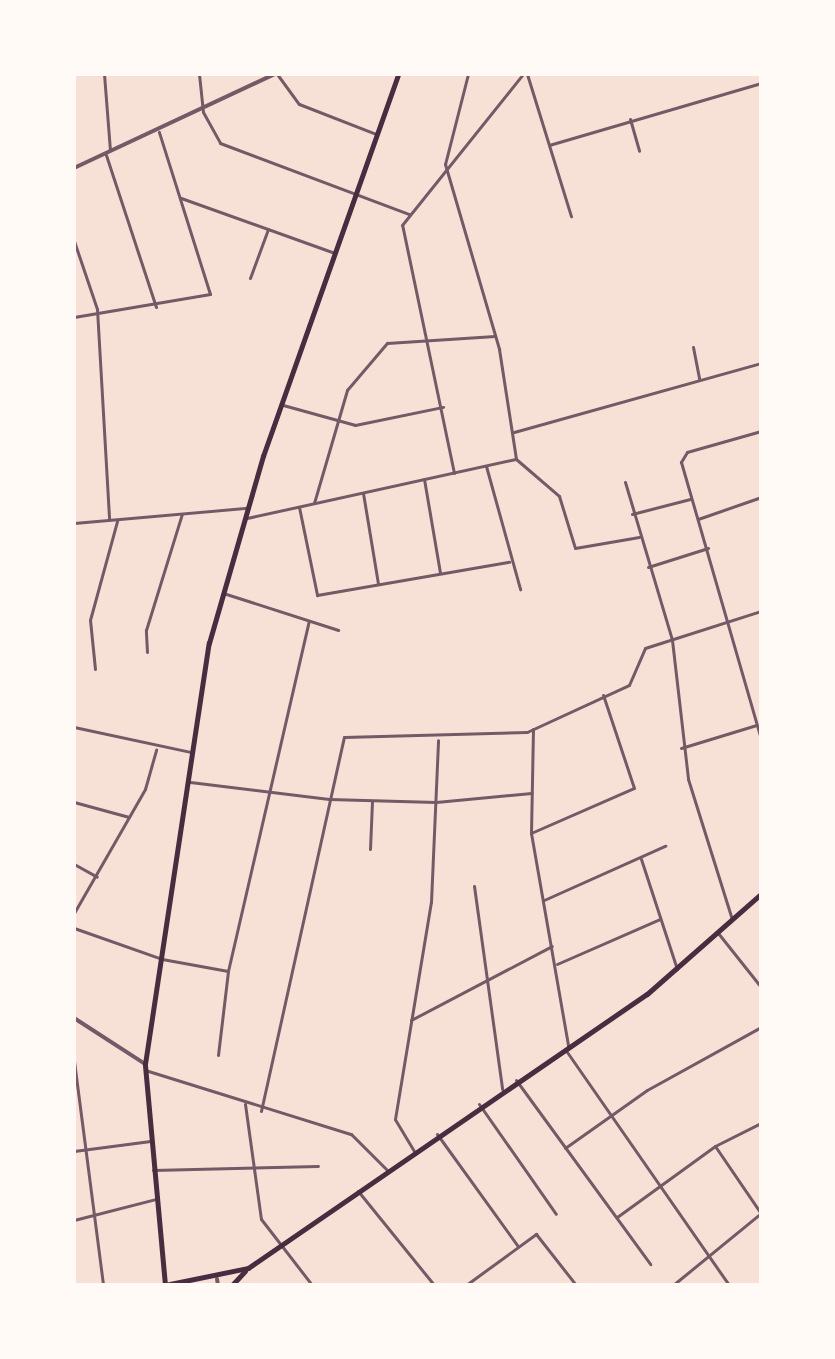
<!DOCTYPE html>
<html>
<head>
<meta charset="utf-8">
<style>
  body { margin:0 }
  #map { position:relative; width:835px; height:1359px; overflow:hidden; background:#f7e1d7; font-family:Poppins,sans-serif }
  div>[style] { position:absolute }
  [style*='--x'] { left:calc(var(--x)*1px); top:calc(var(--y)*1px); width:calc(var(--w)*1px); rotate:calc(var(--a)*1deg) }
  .minor>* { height:3px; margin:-1.5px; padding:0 1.5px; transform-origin:1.5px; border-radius:1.5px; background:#755966 }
  .tertiary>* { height:4px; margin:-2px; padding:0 2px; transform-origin:2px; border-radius:2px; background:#755966 }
  .secondary>* { height:5px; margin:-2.5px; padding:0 2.5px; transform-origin:2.5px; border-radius:2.5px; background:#4a2c40 }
  .primary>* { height:5px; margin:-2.5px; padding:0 2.5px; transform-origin:2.5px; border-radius:2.5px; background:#4a2c40 }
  span { translate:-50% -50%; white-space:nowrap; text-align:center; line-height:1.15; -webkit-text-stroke:6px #fffaf5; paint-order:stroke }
  .frame { position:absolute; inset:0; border:76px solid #fffaf5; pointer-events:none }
</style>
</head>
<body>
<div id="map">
  <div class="minor">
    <div style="--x:104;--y:74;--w:76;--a:85.5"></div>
    <div style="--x:199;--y:74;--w:38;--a:84"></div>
    <div style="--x:203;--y:112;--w:35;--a:61"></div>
    <div style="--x:220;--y:143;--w:202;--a:20.6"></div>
    <div style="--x:277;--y:74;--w:37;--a:54"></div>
    <div style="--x:299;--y:104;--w:83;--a:21.3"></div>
    <div style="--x:468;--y:74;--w:93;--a:104.3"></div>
    <div style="--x:445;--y:164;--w:193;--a:73.7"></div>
    <div style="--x:499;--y:349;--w:111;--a:81.2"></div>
    <div style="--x:516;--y:459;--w:57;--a:40.7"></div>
    <div style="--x:559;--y:496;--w:54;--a:72.9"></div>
    <div style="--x:575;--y:548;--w:65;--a:-9.8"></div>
    <div style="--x:527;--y:74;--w:149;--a:72.8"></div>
    <div style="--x:630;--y:119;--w:33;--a:74"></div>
    <div style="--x:549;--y:145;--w:221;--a:-16.3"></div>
    <div style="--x:106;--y:155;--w:160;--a:71.8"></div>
    <div style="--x:181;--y:198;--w:164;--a:19.7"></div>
    <div style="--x:74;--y:241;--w:72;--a:71.3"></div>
    <div style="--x:97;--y:309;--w:211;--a:86.7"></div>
    <div style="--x:250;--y:278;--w:52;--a:-69.8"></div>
    <div style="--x:74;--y:317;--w:138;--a:-9.6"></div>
    <div style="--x:210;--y:294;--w:170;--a:-107.5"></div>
    <div style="--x:693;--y:347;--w:33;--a:79"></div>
    <div style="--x:283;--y:405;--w:75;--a:15.5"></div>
    <div style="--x:355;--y:425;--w:90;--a:-11.6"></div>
    <div style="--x:761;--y:431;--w:77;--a:164.2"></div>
    <div style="--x:687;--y:452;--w:12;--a:121"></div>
    <div style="--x:681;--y:462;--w:288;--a:73.9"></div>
    <div style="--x:514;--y:432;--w:256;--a:-15.6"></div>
    <div style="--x:486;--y:466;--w:128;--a:74.5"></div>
    <div style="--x:454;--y:473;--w:253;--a:-101.8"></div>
    <div style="--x:402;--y:225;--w:193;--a:-51.3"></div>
    <div style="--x:424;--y:479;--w:95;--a:80.3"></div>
    <div style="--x:625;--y:482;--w:165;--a:73.4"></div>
    <div style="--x:672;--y:640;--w:140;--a:83.4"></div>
    <div style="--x:688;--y:779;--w:147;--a:72.6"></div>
    <div style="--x:363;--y:493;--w:92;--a:80.6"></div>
    <div style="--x:314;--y:503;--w:118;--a:-73.7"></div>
    <div style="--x:347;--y:390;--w:62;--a:-49.6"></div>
    <div style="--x:387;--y:343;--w:108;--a:-3.7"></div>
    <div style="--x:299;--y:507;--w:90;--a:78.4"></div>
    <div style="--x:317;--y:595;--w:195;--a:-9.8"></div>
    <div style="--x:632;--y:514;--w:60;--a:-14.5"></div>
    <div style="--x:247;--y:518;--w:275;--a:-12.4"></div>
    <div style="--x:698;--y:519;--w:67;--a:-19.2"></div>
    <div style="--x:74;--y:523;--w:174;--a:-5"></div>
    <div style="--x:648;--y:567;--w:63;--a:-17.6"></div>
    <div style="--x:223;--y:593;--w:121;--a:17.8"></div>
    <div style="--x:147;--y:652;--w:22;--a:-93"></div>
    <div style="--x:146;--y:630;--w:121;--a:-72.8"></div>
    <div style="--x:95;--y:669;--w:49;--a:-95.8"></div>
    <div style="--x:90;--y:620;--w:103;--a:-74.7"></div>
    <div style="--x:74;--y:727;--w:120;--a:12.1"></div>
    <div style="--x:533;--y:729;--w:104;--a:91.1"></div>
    <div style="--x:531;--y:833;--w:216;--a:80.1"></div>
    <div style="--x:681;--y:748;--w:78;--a:-17"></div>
    <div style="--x:190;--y:782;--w:140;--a:7"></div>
    <div style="--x:329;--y:799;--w:107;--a:1.6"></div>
    <div style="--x:436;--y:802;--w:96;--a:-5.4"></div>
    <div style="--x:74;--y:802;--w:57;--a:15.3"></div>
    <div style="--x:531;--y:833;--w:112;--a:-23.6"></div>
    <div style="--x:634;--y:788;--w:98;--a:-108.4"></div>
    <div style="--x:370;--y:849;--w:48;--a:-87.6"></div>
    <div style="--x:641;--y:859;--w:116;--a:71.9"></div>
    <div style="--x:74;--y:864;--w:26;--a:29"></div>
    <div style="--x:474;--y:886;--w:205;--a:82.1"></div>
    <div style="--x:544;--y:900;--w:133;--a:-24.1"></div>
    <div style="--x:74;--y:913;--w:143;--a:-60.2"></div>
    <div style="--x:145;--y:789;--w:41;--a:-74.2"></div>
    <div style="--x:74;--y:928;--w:93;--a:19.4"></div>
    <div style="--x:162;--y:959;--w:67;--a:10.3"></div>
    <div style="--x:718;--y:933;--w:69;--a:51.5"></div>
    <div style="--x:557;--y:964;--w:112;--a:-23.6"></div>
    <div style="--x:411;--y:1020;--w:159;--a:-27.7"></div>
    <div style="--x:567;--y:1052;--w:284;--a:55.2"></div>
    <div style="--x:218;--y:1055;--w:85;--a:-83.2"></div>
    <div style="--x:228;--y:971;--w:359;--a:-77"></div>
    <div style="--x:74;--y:1061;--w:226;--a:82.6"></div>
    <div style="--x:145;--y:1070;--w:216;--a:17.3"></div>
    <div style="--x:351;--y:1134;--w:51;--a:45"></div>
    <div style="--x:516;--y:1080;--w:228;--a:53.9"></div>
    <div style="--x:245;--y:1104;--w:116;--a:82.1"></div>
    <div style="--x:261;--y:1219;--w:83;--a:52.3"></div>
    <div style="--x:479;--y:1104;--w:134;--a:55"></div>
    <div style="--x:261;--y:1111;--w:383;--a:-77.5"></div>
    <div style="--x:344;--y:737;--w:183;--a:-1.6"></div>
    <div style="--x:527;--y:732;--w:112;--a:-24.7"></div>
    <div style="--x:629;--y:685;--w:40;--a:-66.6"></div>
    <div style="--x:645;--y:648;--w:122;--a:-17.7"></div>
    <div style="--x:437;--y:1134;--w:137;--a:54.2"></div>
    <div style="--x:715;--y:1146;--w:80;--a:55.7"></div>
    <div style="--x:565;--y:1148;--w:100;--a:-35.3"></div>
    <div style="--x:647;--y:1090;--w:130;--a:-28.9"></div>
    <div style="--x:74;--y:1151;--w:77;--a:-7.5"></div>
    <div style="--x:414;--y:1151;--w:37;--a:-121"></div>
    <div style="--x:395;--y:1119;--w:220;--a:-80.6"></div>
    <div style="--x:431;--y:902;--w:162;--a:-87.5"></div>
    <div style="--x:153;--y:1170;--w:165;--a:-1.4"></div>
    <div style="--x:358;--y:1191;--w:121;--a:51"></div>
    <div style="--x:617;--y:1217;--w:121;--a:-35.9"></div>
    <div style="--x:715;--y:1146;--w:51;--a:-26.6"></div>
    <div style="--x:74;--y:1220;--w:85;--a:-14.4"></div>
    <div style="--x:466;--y:1285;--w:87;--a:-36.1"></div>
    <div style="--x:536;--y:1234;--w:65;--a:51.9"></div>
    <div style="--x:673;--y:1285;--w:114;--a:-39.3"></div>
  </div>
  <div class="tertiary">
    <div style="--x:74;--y:168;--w:222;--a:-25.1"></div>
    <div style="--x:74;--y:1018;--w:85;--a:32.9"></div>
    <div style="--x:217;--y:1279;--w:6;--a:81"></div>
  </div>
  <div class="secondary">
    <div style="--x:248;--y:1268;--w:484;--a:-34.5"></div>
    <div style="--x:647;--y:994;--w:152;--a:-41.3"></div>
  </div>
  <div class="primary">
    <div style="--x:165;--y:1285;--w:222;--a:-95.2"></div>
    <div style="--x:145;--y:1064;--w:426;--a:-81.4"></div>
    <div style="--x:209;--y:643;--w:195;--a:-73.9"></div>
    <div style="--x:263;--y:456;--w:405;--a:-70.5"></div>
    <div style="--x:165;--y:1285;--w:85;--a:-11.6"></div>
    <div style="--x:232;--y:1285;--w:19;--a:-47"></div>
  </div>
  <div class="frame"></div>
</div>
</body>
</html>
